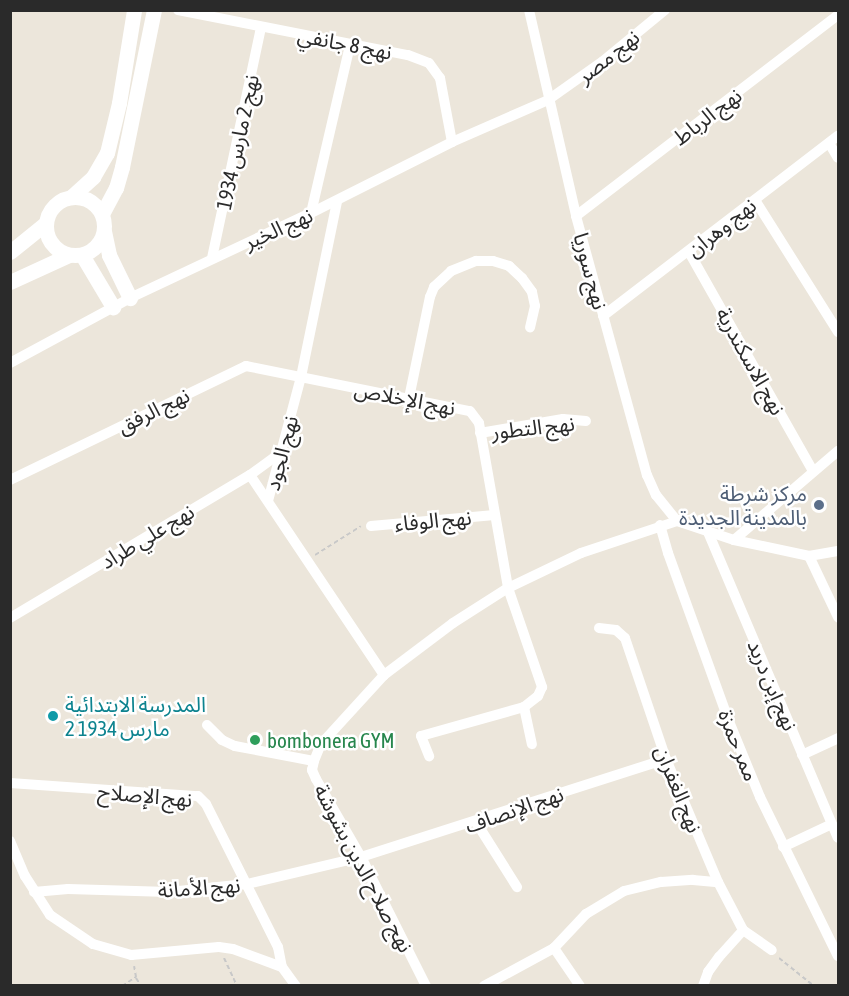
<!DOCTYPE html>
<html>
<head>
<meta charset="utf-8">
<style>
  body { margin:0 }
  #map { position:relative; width:849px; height:996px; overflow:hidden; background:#ece6db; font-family:"Asap Condensed","Noto Sans Arabic",sans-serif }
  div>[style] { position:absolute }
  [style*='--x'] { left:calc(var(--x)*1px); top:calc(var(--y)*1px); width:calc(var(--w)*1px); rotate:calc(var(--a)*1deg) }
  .path>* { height:2px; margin-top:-1px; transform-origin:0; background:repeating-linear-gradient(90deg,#c8c8c8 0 4.5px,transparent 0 7.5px) }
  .street>* { height:10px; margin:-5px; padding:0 5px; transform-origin:5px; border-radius:5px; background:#fff }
  .secondary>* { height:15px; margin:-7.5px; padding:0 7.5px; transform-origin:7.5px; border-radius:7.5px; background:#fff }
  .secondary>.ring { margin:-7.5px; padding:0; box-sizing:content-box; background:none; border:15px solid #fff; border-radius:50% }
  .dots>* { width:16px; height:16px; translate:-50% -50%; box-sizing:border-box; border:3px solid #fff; border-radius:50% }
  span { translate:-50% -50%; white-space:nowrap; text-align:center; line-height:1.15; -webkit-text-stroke:5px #fff; paint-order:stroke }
  .street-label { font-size:21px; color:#2a2a2a }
  .service-label { font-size:21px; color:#4e5e75 }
  .right { translate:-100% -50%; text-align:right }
  .culture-label { font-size:21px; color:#0d838f }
  .left { translate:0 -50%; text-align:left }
  .leisure-label { font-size:21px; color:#27864d }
  .frame { position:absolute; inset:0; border:12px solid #2a2a2a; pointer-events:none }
</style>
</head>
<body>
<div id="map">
  <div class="path">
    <div style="--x:315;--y:555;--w:54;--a:-32.2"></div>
    <div style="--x:224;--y:958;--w:31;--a:65"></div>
    <div style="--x:779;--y:958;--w:45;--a:38.7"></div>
    <div style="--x:136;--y:978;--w:9;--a:58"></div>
    <div style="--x:122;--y:986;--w:17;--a:-33"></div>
    <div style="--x:136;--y:977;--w:11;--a:-100"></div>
  </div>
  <div class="street">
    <div style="--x:178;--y:10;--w:234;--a:11.1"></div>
    <div style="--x:408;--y:55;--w:22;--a:21"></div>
    <div style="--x:429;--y:63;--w:19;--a:54"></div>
    <div style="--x:440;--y:78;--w:65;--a:79.4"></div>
    <div style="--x:529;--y:10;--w:211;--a:77.1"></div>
    <div style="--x:576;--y:216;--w:269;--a:74.7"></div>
    <div style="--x:647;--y:475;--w:22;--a:66"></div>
    <div style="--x:656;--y:495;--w:33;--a:51"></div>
    <div style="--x:677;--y:521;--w:60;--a:18.4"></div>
    <div style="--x:734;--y:540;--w:77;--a:12"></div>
    <div style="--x:809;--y:556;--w:29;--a:-10"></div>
    <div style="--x:829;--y:143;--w:17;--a:59"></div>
    <div style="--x:755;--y:200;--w:156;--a:57.8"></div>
    <div style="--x:311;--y:213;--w:172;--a:-76.9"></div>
    <div style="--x:576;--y:216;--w:330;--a:-37.5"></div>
    <div style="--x:689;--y:252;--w:252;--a:60.5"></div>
    <div style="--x:212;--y:258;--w:236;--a:-78"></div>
    <div style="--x:603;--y:316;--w:296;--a:-37.5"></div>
    <div style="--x:10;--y:363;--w:136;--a:-28.4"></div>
    <div style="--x:130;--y:298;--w:200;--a:-25.2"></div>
    <div style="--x:311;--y:213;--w:158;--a:-26.7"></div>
    <div style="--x:452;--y:142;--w:105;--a:-23.6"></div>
    <div style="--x:548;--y:100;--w:67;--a:-35.3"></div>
    <div style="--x:603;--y:61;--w:80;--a:-39.4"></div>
    <div style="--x:409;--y:398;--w:103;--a:-78.3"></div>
    <div style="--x:430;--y:297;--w:11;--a:-68"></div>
    <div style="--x:434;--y:287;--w:23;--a:-43"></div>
    <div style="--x:451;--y:271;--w:27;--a:-22"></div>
    <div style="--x:476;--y:261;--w:17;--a:0"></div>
    <div style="--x:493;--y:261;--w:17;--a:17"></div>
    <div style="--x:509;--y:266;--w:18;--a:43"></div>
    <div style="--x:522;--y:278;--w:17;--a:54"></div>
    <div style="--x:532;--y:292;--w:14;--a:78"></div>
    <div style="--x:535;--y:306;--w:22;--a:103"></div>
    <div style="--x:480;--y:433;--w:84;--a:-9.6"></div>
    <div style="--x:563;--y:419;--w:23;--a:5"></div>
    <div style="--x:250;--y:475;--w:241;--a:56.2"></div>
    <div style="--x:10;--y:480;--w:262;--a:-25.8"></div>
    <div style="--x:246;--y:366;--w:228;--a:11.4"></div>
    <div style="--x:470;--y:411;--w:15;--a:53"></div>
    <div style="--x:479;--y:423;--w:168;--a:80"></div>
    <div style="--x:508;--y:588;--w:105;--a:71"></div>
    <div style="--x:542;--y:687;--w:10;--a:114"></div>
    <div style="--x:538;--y:696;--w:18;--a:142"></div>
    <div style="--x:524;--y:707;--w:107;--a:164.3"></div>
    <div style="--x:421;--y:736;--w:22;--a:68"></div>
    <div style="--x:268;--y:501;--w:128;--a:-75.1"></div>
    <div style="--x:301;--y:377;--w:180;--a:-78.4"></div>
    <div style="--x:660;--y:525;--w:29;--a:74"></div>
    <div style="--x:668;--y:553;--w:177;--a:70.1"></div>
    <div style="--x:728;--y:719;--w:84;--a:67.7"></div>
    <div style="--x:760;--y:797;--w:177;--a:63.9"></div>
    <div style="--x:371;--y:526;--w:124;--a:-5.1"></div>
    <div style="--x:708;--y:532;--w:332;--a:67"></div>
    <div style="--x:734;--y:540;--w:137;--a:-40.6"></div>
    <div style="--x:809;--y:556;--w:68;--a:64.6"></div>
    <div style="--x:10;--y:618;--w:279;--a:-30.8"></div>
    <div style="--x:250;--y:475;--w:39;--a:-36"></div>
    <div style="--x:599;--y:628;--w:17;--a:7"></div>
    <div style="--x:616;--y:630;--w:12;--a:42"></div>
    <div style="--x:625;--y:638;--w:128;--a:71.3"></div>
    <div style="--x:666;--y:759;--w:134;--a:67.1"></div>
    <div style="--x:718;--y:882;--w:54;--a:62.5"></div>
    <div style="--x:743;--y:930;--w:35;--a:35"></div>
    <div style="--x:524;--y:707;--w:38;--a:78"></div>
    <div style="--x:207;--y:725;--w:21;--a:45"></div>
    <div style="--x:222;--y:740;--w:14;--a:25"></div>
    <div style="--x:235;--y:746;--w:80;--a:10.8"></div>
    <div style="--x:802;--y:755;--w:40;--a:-25"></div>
    <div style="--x:10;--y:783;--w:188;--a:4"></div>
    <div style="--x:198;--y:796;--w:11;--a:45"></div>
    <div style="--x:206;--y:804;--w:160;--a:63.3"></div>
    <div style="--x:278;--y:947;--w:20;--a:79"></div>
    <div style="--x:476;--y:822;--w:77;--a:57.8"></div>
    <div style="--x:10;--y:841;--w:38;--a:67"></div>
    <div style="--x:25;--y:876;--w:46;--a:57.3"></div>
    <div style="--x:50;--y:915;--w:52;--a:34"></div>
    <div style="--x:93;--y:944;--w:40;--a:16"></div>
    <div style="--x:131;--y:955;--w:88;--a:-5.2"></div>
    <div style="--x:219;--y:947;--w:14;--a:8"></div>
    <div style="--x:233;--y:949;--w:52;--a:20.2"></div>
    <div style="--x:282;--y:967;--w:24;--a:54"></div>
    <div style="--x:783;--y:847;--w:54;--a:-25.1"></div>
    <div style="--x:34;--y:892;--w:34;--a:-5"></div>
    <div style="--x:68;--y:889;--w:101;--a:1.7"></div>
    <div style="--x:169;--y:892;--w:78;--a:-5.9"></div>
    <div style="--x:247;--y:884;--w:117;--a:-13.3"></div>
    <div style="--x:361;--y:857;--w:320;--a:-17.8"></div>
    <div style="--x:554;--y:948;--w:46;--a:55.6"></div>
    <div style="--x:426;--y:986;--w:144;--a:-116.7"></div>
    <div style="--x:361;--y:857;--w:90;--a:-120"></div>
    <div style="--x:316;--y:779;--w:10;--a:-114"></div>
    <div style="--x:312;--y:770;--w:9;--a:-77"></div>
    <div style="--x:314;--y:761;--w:18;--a:-68"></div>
    <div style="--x:321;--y:744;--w:93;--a:-47.6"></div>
    <div style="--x:384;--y:675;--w:86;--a:-37"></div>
    <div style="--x:453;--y:623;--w:65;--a:-32.5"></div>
    <div style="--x:508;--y:588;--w:81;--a:-25.6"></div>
    <div style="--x:581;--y:553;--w:101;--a:-18.4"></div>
    <div style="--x:484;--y:986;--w:80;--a:-28.5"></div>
    <div style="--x:554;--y:948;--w:47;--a:-46.7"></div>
    <div style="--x:586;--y:914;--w:44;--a:-31.2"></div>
    <div style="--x:624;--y:891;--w:38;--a:-14"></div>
    <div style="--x:661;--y:882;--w:32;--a:-4"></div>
    <div style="--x:693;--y:880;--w:25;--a:5"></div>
    <div style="--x:703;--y:986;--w:15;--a:-70"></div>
    <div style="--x:708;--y:972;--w:19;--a:-54"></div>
    <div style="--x:719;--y:957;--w:36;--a:-48"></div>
  </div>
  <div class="secondary">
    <div class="ring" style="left:46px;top:197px;width:43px;height:43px"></div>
    <div style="--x:71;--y:197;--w:30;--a:-42"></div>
    <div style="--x:93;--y:177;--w:28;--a:-60"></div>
    <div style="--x:107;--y:153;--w:51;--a:-76.5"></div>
    <div style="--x:119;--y:103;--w:94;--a:-80.8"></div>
    <div style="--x:102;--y:214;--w:30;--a:-62"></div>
    <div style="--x:116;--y:188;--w:22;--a:-74"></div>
    <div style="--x:122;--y:167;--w:160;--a:-78.5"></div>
    <div style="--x:104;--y:231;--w:25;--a:78"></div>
    <div style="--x:109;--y:255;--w:48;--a:64"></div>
    <div style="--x:10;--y:252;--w:46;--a:-38.9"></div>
    <div style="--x:82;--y:255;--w:61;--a:59.2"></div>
    <div style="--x:10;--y:282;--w:65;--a:-24.6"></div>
  </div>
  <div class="dots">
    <div style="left:819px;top:505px;background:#5c6f8a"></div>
    <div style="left:53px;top:716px;background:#0f9aa8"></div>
    <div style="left:255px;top:740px;background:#2e9e5b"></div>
  </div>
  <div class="street-label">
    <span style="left:345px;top:43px;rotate:11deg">نهج 8 جانفي</span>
    <span style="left:608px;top:56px;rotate:-38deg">نهج مصر</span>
    <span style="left:707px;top:116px;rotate:-37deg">نهج الرباط</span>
    <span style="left:237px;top:142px;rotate:-78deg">نهج 2 مارس 1934</span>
    <span style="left:721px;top:227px;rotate:-38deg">نهج وهران</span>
    <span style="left:278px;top:228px;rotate:-24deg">نهج الخير</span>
    <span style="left:591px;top:271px;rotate:75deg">نهج سوريا</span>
    <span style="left:751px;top:361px;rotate:61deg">نهج الاسكندرية</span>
    <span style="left:405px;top:398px;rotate:11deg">نهج الإخلاص</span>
    <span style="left:153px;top:410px;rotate:-26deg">نهج الرفق</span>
    <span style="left:533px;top:427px;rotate:-6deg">نهج التطور</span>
    <span style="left:281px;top:453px;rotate:-75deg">نهج الجود</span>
    <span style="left:433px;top:520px;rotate:-5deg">نهج الوفاء</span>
    <span style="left:147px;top:536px;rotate:-31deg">نهج علي طراد</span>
    <span style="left:773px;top:685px;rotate:67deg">نهج إبن دريد</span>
    <span style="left:739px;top:745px;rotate:68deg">ممر حمزة</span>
    <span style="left:679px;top:789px;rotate:68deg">نهج الغفران</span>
    <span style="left:145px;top:795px;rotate:5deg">نهج الإصلاح</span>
    <span style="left:514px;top:809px;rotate:-19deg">نهج الإنصاف</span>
    <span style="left:364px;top:868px;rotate:62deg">نهج صلاح الدين بشوشة</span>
    <span style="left:199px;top:887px;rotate:-4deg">نهج الأمانة</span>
  </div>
  <div class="service-label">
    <span class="right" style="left:807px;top:505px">مركز شرطة<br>بالمدينة الجديدة</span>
  </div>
  <div class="culture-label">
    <span class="left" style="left:65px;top:716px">المدرسة الابتدائية<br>2 مارس 1934</span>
  </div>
  <div class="leisure-label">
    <span class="left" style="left:267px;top:740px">bombonera GYM</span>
  </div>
  <div class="frame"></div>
</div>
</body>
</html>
